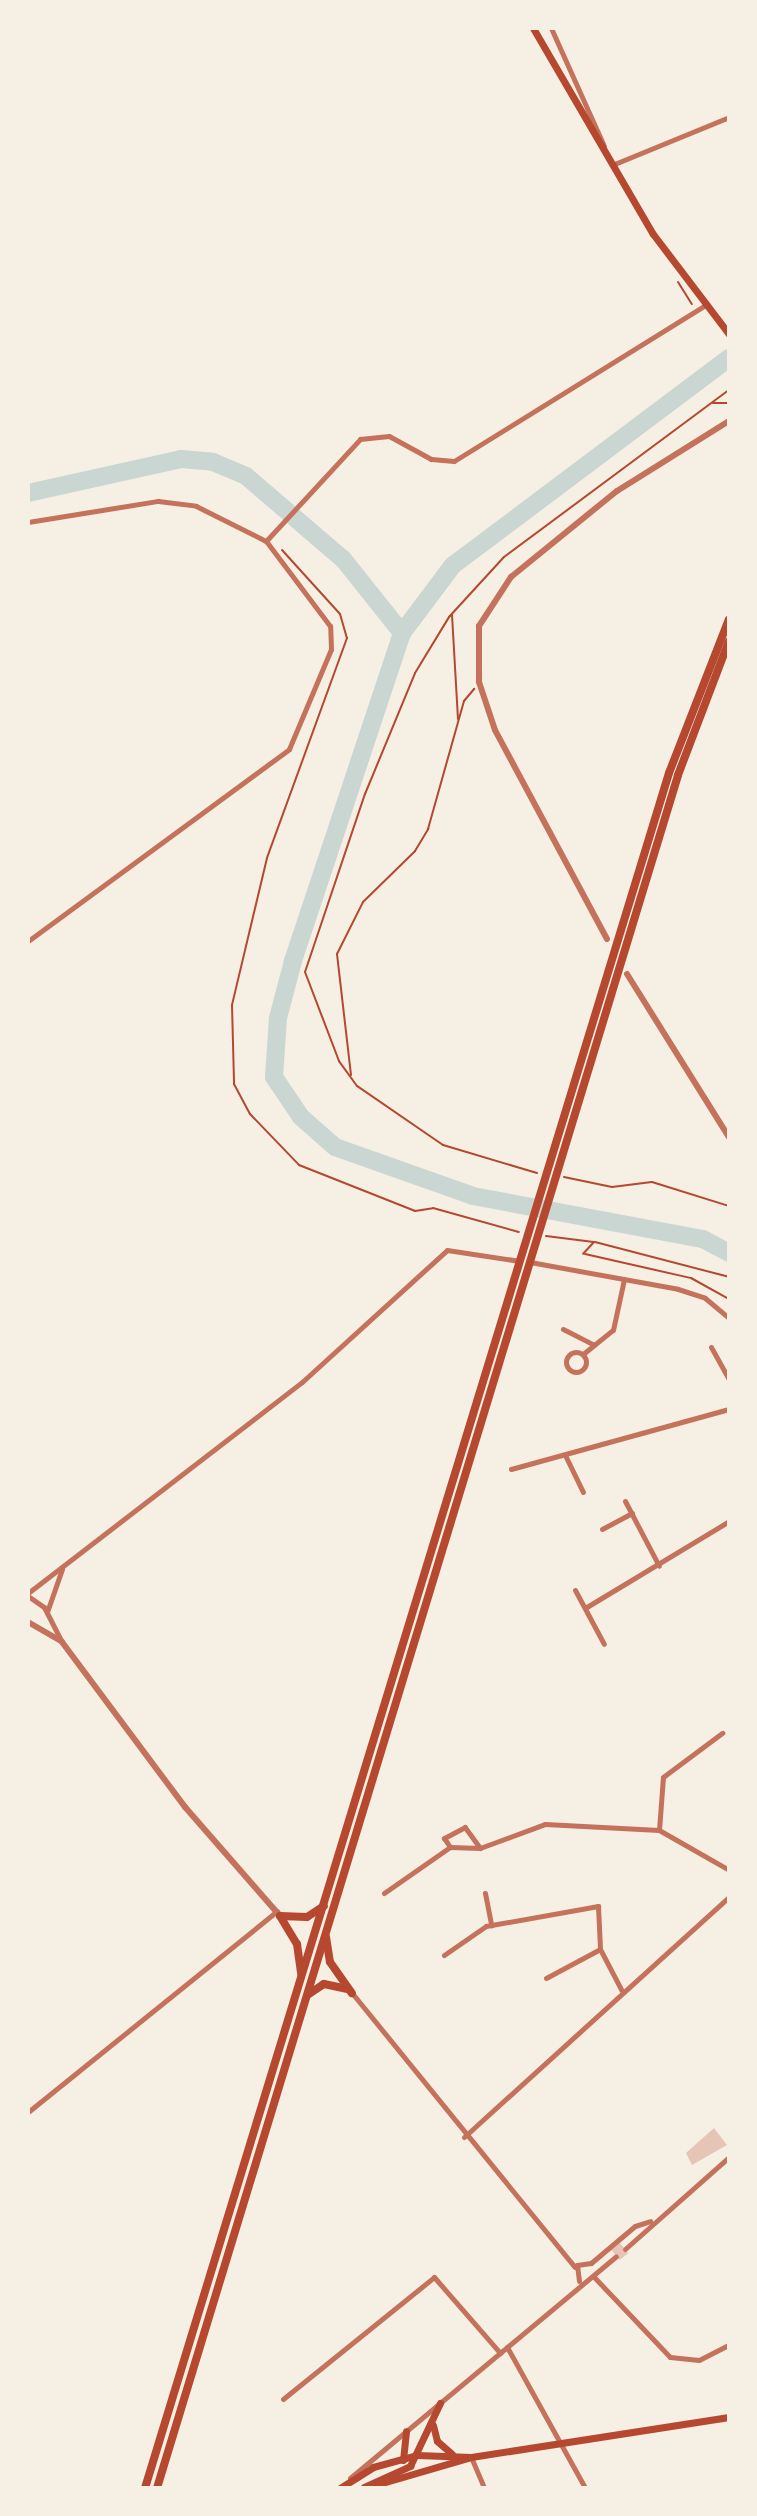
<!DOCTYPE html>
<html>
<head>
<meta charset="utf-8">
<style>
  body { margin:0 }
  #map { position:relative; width:757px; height:2516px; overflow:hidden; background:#f6efe4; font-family:"Roboto Condensed",sans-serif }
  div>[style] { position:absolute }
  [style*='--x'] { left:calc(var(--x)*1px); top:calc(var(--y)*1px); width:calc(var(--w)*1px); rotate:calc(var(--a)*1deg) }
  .river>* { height:18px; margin:-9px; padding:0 9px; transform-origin:9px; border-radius:9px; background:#c9d6d2 }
  .building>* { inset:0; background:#e6c5b7; transform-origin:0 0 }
  .path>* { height:2px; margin:-1px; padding:0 1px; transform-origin:1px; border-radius:1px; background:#b5482f }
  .minor>* { height:5px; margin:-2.5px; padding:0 2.5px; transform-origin:2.5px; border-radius:2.5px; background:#c5725c }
  .minor>.ring { margin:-2.5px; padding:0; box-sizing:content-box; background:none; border:5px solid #c5725c; border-radius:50% }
  .tertiary>* { height:6px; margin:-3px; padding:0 3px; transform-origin:3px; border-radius:3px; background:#c5725c }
  .secondary>* { height:7px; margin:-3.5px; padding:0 3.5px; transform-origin:3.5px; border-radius:3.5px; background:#b5482f }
  .primary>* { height:8px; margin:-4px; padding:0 4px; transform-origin:4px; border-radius:4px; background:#b5482f }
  span { translate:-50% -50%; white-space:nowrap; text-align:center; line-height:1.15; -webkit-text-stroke:7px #f6efe4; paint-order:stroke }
  .frame { position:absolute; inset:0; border:30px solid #f6efe4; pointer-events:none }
</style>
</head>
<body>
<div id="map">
  <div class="river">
    <div style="--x:729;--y:358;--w:345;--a:143.1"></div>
    <div style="--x:453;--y:565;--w:85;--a:126.9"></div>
    <div style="--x:402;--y:633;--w:346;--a:108.4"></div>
    <div style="--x:293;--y:961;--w:59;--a:104.7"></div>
    <div style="--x:278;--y:1018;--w:59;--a:93.9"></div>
    <div style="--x:274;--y:1077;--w:48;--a:56"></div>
    <div style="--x:301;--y:1117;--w:45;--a:41.4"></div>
    <div style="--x:335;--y:1147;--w:146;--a:19.5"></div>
    <div style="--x:473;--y:1196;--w:234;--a:10.6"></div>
    <div style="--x:703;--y:1239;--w:30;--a:28"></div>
    <div style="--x:28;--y:493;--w:157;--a:-12.5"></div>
    <div style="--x:181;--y:459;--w:32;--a:5"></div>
    <div style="--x:213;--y:462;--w:36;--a:23"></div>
    <div style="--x:246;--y:476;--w:128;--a:40.6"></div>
    <div style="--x:343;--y:559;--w:95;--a:51.4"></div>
  </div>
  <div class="building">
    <div style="clip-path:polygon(714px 2128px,727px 2145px,692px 2165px,686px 2153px)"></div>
    <div style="left:620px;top:2243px;width:13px;height:11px;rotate:51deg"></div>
  </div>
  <div class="path">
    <div style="--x:678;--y:282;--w:26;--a:58"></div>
    <div style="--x:713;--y:403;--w:16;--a:0"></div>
    <div style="--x:282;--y:550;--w:86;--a:47.8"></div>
    <div style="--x:340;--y:614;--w:25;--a:74"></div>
    <div style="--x:347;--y:638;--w:234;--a:110"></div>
    <div style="--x:267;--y:858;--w:151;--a:103.4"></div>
    <div style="--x:232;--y:1005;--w:79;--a:88.5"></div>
    <div style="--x:234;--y:1084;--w:34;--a:62"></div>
    <div style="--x:250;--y:1114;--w:71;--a:46.1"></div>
    <div style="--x:299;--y:1165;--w:125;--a:21.6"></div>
    <div style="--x:415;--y:1211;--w:18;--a:-9"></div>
    <div style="--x:433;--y:1208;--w:89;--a:15.6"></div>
    <div style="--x:452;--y:615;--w:104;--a:86.7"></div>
    <div style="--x:351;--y:1075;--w:122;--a:-96.6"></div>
    <div style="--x:337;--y:954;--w:58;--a:-63.4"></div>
    <div style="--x:363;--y:902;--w:73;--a:-44.4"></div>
    <div style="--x:415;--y:851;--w:26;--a:-59"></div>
    <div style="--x:428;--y:829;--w:133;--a:-74.3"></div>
    <div style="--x:464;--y:701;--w:16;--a:-50"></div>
    <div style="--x:537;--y:1173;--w:98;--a:-163.4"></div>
    <div style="--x:443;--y:1145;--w:104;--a:-145.5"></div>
    <div style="--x:357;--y:1086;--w:31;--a:-126"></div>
    <div style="--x:339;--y:1061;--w:95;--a:-110.9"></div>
    <div style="--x:305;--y:972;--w:188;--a:-71.4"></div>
    <div style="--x:365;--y:794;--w:131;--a:-67.5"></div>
    <div style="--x:415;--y:673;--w:66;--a:-58.7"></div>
    <div style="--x:449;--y:617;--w:81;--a:-47.5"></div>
    <div style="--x:504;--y:557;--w:280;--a:-36.6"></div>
    <div style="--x:564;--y:1177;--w:49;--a:11.8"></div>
    <div style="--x:612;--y:1187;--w:40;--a:-7.1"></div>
    <div style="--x:652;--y:1182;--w:81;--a:17.3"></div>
    <div style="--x:546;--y:1236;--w:48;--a:7.1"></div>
    <div style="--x:594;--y:1242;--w:16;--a:133"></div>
    <div style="--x:595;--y:1242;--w:138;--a:14.6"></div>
    <div style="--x:585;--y:1254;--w:109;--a:12.8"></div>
    <div style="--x:691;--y:1278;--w:43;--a:28.9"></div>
  </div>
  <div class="minor">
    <div style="--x:551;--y:28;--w:129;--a:65.8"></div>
    <div style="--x:612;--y:165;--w:126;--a:-22.3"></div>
    <div style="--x:28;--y:522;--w:132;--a:-9.2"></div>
    <div style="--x:158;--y:501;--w:38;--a:7"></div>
    <div style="--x:196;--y:506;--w:78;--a:26.6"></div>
    <div style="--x:266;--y:541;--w:139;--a:-47.3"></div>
    <div style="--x:360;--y:439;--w:29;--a:-6"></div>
    <div style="--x:389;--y:436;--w:48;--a:28.7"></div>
    <div style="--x:431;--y:459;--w:23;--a:5"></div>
    <div style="--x:454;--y:461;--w:298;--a:-31.8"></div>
    <div style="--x:28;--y:941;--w:324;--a:-36.3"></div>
    <div style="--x:289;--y:749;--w:108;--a:-67.2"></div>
    <div style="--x:331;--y:649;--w:23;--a:-92"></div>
    <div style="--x:330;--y:626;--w:106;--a:-127"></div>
    <div style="--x:530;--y:1262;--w:150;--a:10.3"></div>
    <div style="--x:678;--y:1289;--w:28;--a:18"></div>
    <div style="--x:705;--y:1298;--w:31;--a:40"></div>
    <div style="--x:563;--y:1329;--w:35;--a:27"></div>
    <div style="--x:711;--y:1347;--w:38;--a:61"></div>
    <div class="ring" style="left:566px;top:1352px;width:15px;height:15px"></div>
    <div style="--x:583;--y:1354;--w:38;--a:-39"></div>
    <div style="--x:613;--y:1330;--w:52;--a:-77.8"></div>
    <div style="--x:565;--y:1455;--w:41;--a:64.1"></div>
    <div style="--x:511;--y:1469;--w:226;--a:-15.4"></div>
    <div style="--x:625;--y:1501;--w:73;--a:62.4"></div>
    <div style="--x:602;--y:1529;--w:34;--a:-28"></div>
    <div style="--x:575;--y:1590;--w:61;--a:61.8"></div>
    <div style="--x:28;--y:1593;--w:346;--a:-37.6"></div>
    <div style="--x:302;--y:1382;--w:196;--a:-42.3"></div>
    <div style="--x:447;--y:1250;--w:74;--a:8.6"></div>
    <div style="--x:28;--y:1596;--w:19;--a:35"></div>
    <div style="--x:44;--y:1607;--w:39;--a:63"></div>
    <div style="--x:585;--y:1608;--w:168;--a:-31.1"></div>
    <div style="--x:47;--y:1612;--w:46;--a:-70.8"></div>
    <div style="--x:659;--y:1830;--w:53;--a:-85.7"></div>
    <div style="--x:663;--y:1777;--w:74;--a:-36.7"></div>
    <div style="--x:480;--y:1848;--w:26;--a:-126"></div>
    <div style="--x:465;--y:1827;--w:24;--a:152"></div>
    <div style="--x:444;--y:1838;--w:11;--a:56"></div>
    <div style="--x:450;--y:1847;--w:30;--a:2"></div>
    <div style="--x:480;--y:1848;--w:69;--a:-20.3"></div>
    <div style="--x:545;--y:1824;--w:114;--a:3"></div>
    <div style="--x:659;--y:1830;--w:81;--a:29.7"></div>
    <div style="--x:384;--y:1893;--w:80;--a:-34.9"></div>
    <div style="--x:485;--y:1893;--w:33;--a:79"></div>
    <div style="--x:444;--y:1955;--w:51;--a:-34.6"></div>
    <div style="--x:486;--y:1926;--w:114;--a:-10.1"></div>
    <div style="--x:598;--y:1906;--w:43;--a:87.3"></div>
    <div style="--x:600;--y:1949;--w:47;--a:62.4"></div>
    <div style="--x:546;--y:1978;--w:61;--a:-28.2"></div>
    <div style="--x:352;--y:1993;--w:353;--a:50.9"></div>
    <div style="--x:28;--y:2112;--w:320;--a:-38.9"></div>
    <div style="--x:464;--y:2137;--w:358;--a:-42.2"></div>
    <div style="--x:625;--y:2249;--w:139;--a:-41.5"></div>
    <div style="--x:594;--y:2277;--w:110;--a:46.5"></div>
    <div style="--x:670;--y:2357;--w:29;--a:6"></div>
    <div style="--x:699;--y:2360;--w:34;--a:-27"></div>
    <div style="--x:579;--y:2281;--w:16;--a:-97"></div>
    <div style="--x:577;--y:2265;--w:14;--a:-8"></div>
    <div style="--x:591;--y:2263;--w:57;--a:-40.1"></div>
    <div style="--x:635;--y:2226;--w:16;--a:-18"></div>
    <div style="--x:507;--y:2347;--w:161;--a:61"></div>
    <div style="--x:283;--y:2399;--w:194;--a:-38.9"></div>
    <div style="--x:434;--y:2277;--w:101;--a:49"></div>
    <div style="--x:471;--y:2457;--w:34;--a:67"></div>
    <div style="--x:350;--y:2478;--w:346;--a:-39.8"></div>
  </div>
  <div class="tertiary">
    <div style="--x:607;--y:939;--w:237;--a:-118.2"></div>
    <div style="--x:495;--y:730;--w:51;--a:-108.4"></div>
    <div style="--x:479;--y:682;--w:56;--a:-90"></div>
    <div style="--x:479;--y:626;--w:59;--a:-56.9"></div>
    <div style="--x:511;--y:577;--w:136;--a:-39.1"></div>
    <div style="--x:617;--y:491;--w:132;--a:-32"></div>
    <div style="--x:627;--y:974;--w:192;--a:58"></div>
    <div style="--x:28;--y:1622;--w:39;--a:30"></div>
    <div style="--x:62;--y:1642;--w:206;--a:53.3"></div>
    <div style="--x:185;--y:1807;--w:145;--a:48.9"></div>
  </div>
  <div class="secondary">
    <div style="--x:533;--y:28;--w:238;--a:59.8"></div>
    <div style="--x:653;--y:234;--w:126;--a:52.8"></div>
    <div style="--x:433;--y:2425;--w:16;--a:76"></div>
    <div style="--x:437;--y:2441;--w:20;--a:41"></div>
    <div style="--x:403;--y:2460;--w:29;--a:-84"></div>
    <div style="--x:364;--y:2487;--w:51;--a:-24.5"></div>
    <div style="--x:410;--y:2466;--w:70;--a:-64.5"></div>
    <div style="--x:340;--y:2488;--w:39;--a:-32"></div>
    <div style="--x:373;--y:2467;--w:46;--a:-15.3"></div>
    <div style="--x:417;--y:2455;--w:54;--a:2.1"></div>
    <div style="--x:365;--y:2488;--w:110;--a:-16.3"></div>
    <div style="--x:471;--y:2457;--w:261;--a:-8.8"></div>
  </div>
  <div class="primary">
    <div style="--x:280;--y:1916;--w:33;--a:59"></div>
    <div style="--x:297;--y:1944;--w:30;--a:82"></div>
    <div style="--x:280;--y:1916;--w:27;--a:2"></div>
    <div style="--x:307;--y:1917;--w:20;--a:-33"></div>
    <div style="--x:326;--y:1937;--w:25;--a:81"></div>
    <div style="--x:330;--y:1962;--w:38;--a:55"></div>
    <div style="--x:309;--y:1994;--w:18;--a:-34"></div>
    <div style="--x:324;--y:1984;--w:24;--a:12"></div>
    <div style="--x:145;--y:2488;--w:1793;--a:-73.01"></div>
    <div style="--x:669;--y:773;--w:165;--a:-68.7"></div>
    <div style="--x:157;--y:2488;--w:1790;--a:-73.08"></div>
    <div style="--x:678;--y:775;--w:143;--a:-69.2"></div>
  </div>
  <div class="frame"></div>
</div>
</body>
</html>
